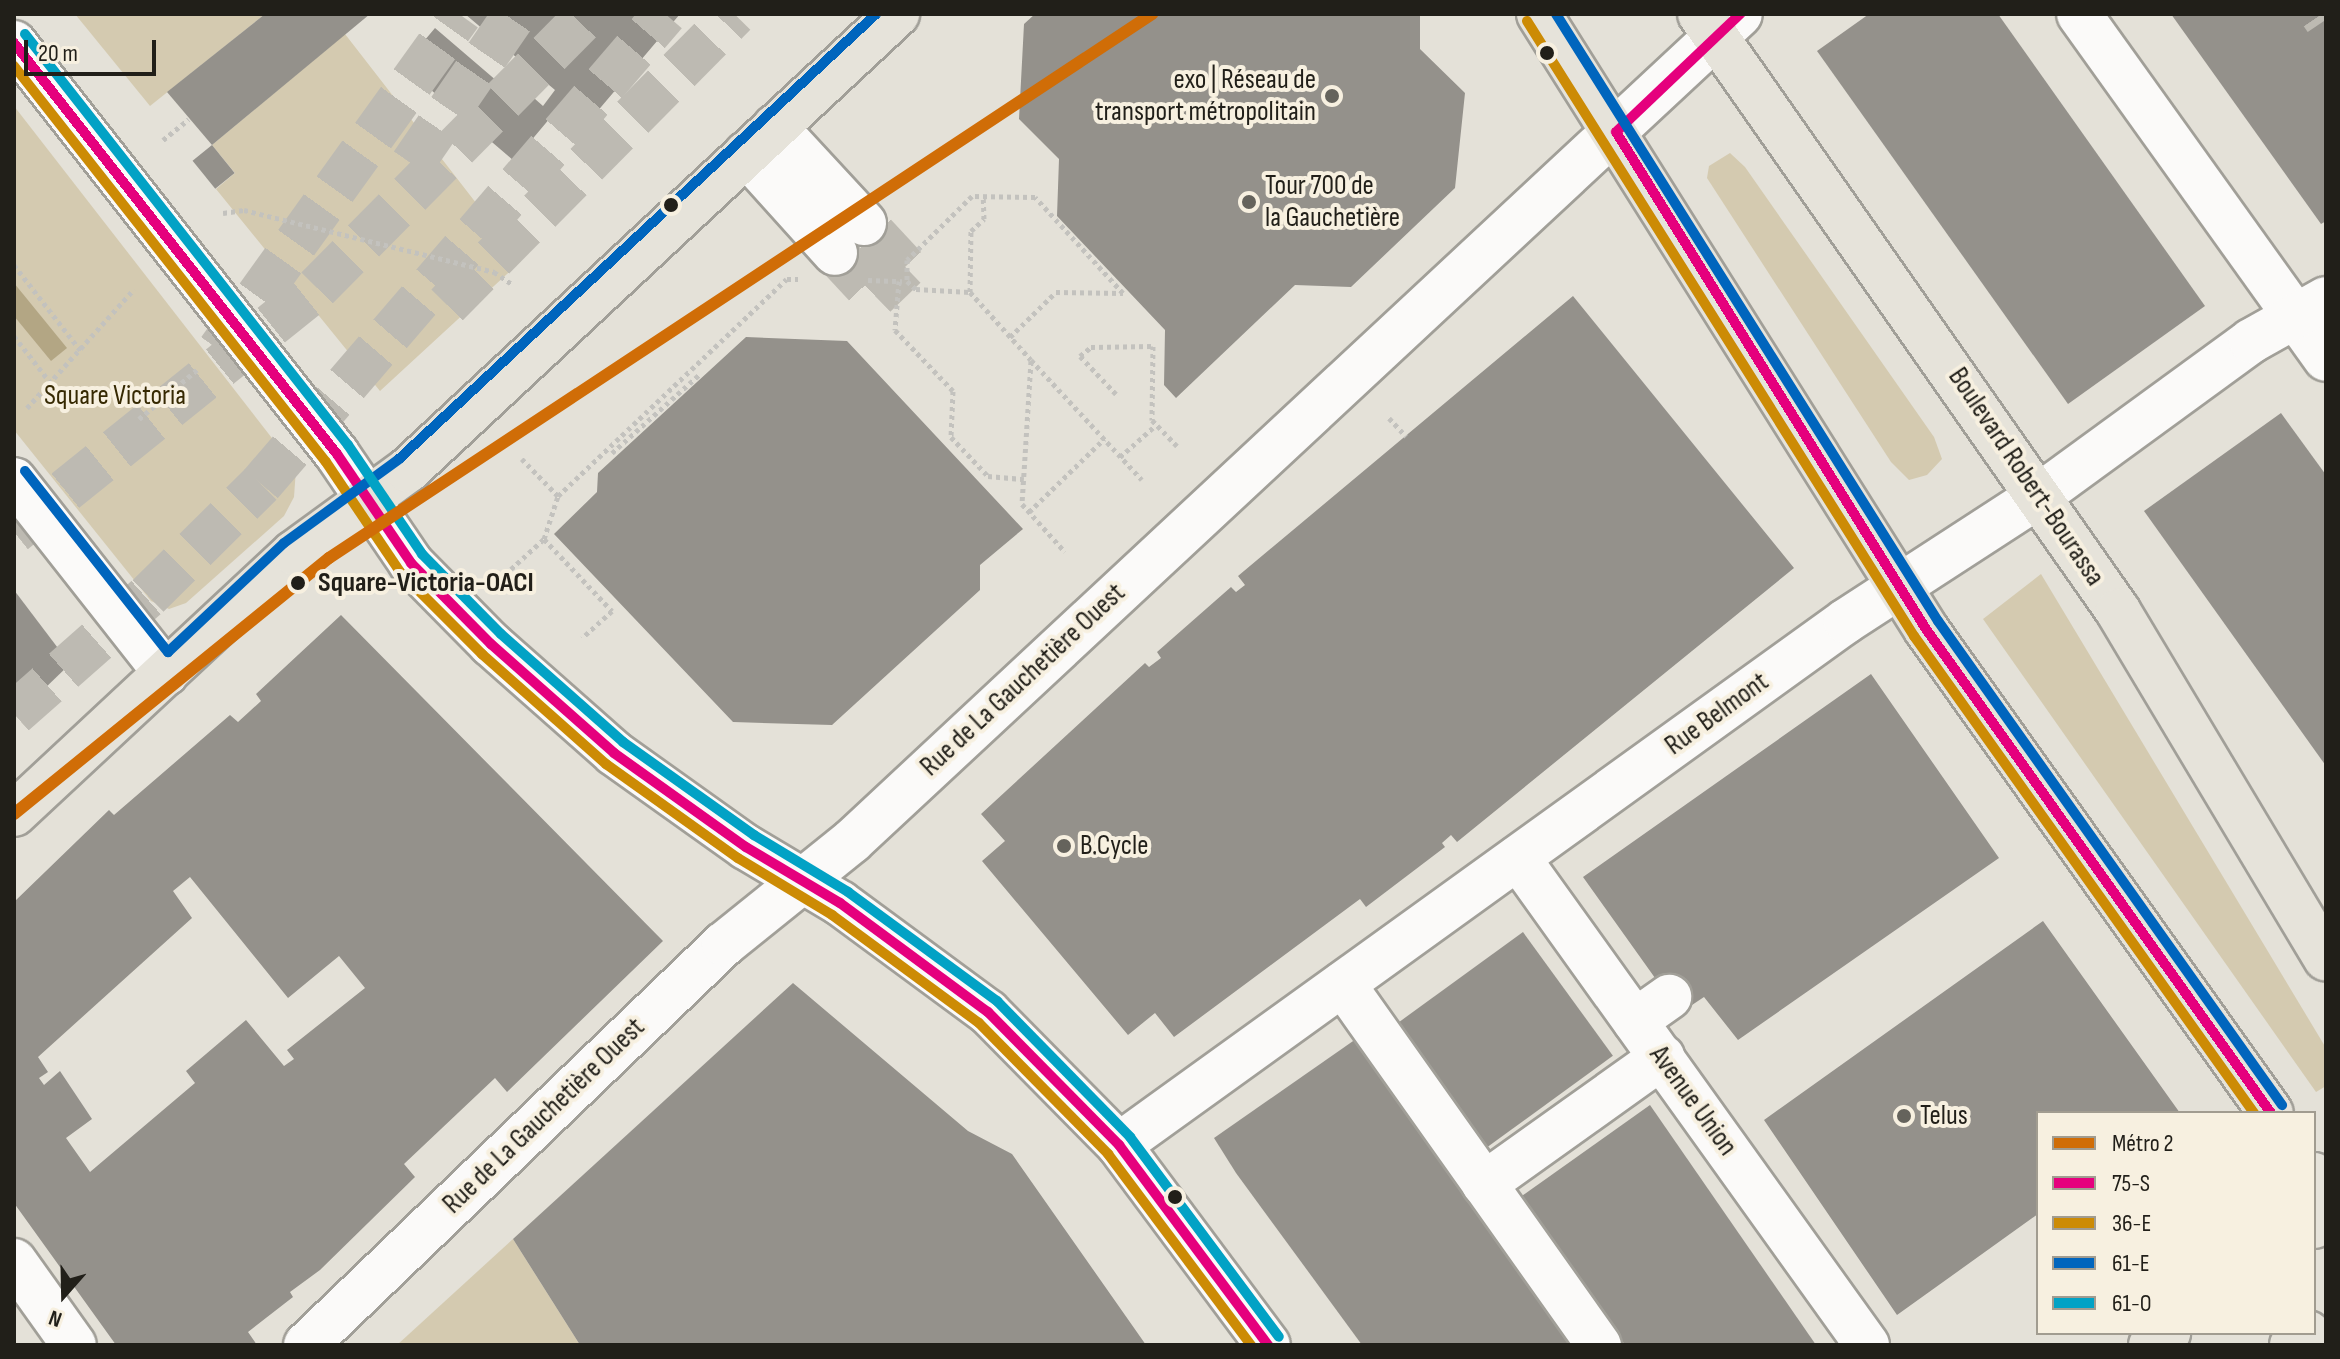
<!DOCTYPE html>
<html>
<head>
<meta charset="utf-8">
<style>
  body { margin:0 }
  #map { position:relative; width:2340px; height:1359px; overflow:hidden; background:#e4e1d8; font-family:"Sofia Sans Condensed",sans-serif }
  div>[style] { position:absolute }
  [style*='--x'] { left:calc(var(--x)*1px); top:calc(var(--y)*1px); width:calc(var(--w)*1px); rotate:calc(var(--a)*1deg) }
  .green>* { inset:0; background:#d4cab0 }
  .water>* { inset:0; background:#b3a684 }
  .building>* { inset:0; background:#94918b; transform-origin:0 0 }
  .minor-tunnel>* { height:44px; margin-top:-22px; transform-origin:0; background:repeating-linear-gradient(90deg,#bdbab2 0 44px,transparent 0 66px) }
  .highway-tunnel>* { height:44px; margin-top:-22px; transform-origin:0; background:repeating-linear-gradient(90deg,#bdbab2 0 44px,transparent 0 66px) }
  .path>* { height:5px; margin-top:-2.5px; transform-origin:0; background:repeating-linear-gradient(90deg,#c3c2be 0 4px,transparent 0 8px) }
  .roads { filter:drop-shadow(2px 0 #a19f98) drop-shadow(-2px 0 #a19f98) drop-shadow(0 2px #a19f98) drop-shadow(0 -2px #a19f98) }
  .minor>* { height:44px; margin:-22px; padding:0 22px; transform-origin:22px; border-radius:22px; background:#fbfaf9 }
  .major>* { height:44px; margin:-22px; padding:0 22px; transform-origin:22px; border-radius:22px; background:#e6e3da }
  .bus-1>* { height:10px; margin:-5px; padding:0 5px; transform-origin:5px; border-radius:5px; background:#e5007d }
  .bus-2>* { height:10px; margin:-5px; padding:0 5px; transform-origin:5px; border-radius:5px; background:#cc8b05 }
  .bus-3>* { height:10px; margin:-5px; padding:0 5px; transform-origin:5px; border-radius:5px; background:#0065bd }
  .bus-4>* { height:10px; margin:-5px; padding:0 5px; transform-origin:5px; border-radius:5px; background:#02a2c5 }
  .metro-1>* { height:12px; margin:-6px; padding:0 6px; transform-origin:6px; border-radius:6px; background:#d06d07 }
  .dots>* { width:22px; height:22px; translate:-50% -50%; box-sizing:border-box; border:4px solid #f7f0e0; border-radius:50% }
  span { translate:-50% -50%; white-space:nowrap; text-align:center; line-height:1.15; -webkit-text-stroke:8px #f7f0e0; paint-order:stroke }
  .poi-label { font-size:28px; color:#211f19 }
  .right { translate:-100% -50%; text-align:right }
  .left { translate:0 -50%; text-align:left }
  .park-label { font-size:28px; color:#362902 }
  .street-label { font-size:28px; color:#211f19 }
  .stop-label { font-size:28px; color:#211f19; font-weight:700 }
  .frame { position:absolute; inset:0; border:16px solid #211f19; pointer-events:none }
  .legend { position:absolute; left:2036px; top:1111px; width:280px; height:224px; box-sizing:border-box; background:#f7f0e0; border:2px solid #a19c90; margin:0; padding:10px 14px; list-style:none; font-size:24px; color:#211f19 }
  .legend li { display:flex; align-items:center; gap:16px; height:40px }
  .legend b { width:40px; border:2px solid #a19c90 }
  .north { position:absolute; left:24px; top:1255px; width:80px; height:80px; -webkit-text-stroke:6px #f7f0e0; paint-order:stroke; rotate:200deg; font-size:22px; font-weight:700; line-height:32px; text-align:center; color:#211f19 }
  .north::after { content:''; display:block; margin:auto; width:28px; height:36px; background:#211f19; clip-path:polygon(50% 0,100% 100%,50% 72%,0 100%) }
  .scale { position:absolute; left:24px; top:40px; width:132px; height:36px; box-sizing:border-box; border:4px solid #211f19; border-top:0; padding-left:10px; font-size:24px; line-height:28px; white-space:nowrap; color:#211f19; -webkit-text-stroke:6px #f7f0e0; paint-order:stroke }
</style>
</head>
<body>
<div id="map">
  <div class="green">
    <div style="clip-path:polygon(75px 14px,265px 14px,150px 106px)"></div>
    <div style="clip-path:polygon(345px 34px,521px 261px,380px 391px,216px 189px,235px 173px,212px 145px)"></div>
    <div style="clip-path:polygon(14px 106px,296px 469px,294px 497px,284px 516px,186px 603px,169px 609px,151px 601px,14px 430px)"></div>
    <div style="clip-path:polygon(1730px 153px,1745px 167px,1934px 437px,1942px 459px,1927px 475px,1909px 480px,1891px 462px,1707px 178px,1709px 166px)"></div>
    <div style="clip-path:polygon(2041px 574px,2326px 1048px,2326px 1086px,2316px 1092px,1983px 619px)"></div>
    <div style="clip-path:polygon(513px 1239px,580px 1345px,397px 1345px)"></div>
  </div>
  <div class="water">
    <div style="clip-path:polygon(14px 283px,67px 348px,51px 361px,14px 316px)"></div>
  </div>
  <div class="building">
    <div style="clip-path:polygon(265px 14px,370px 14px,212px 145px,167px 92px)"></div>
    <div style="clip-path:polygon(465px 14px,680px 14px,590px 120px,566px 99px,514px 161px,403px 66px,435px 28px,519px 100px,526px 91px,543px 106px,555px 90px)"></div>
    <div style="clip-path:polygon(1035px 14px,1420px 14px,1420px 49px,1465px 93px,1455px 188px,1351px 287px,1295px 285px,1176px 398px,1164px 385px,1165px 330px,1057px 216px,1059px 159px,1019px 119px,1024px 24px)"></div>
    <div style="clip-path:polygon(1869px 14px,1998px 14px,2205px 306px,2068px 404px,1817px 51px)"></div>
    <div style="clip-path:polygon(2171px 14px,2326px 14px,2326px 221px,2321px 224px)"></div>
    <div style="left:212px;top:145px;width:36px;height:25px;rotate:51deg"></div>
    <div style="clip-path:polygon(1573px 296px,1794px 568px,1457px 842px,1451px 835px,1442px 843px,1445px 847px,1366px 907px,1360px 899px,1174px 1037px,1155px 1013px,1128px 1035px,982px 861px,1005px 841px,981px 814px,1145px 663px,1149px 667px,1161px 658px,1157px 652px,1231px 587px,1236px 592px,1245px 585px,1238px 576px)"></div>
    <div style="clip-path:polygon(746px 337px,847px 341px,1023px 529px,980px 565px,980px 590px,832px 725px,733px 722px,554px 534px,597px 492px,598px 473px)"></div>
    <div style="clip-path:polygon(2281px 413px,2326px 475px,2326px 766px,2144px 511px)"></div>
    <div style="clip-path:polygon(14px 590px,70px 664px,14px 718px)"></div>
    <div style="clip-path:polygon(evenodd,341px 615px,663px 941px,507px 1092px,495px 1078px,404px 1164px,415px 1177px,320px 1270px,290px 1292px,293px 1297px,248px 1332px,257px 1345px,116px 1345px,14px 1203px,14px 902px,109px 810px,114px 815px,230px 715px,238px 722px,261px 701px,256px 694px,341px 615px,190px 877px,288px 998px,339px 956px,365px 988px,287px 1050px,294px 1059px,284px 1066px,246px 1020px,186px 1071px,195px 1083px,90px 1172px,66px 1138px,92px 1119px,60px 1071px,44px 1085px,39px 1078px,48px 1072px,38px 1057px,192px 918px,173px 891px,190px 877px)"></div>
    <div style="clip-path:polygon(1871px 674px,1999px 858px,1738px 1040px,1704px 997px,1680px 1013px,1583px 877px)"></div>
    <div style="clip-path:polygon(2043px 921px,2180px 1113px,2038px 1113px,2038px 1214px,1897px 1315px,1764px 1120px)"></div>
    <div style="left:1523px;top:932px;width:153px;height:156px;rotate:54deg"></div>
    <div style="clip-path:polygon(793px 983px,968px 1131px,1012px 1154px,1146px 1345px,580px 1345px,513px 1239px)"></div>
    <div style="clip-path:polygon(1356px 1039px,1574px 1345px,1362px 1345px,1236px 1173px,1214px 1138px)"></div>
    <div style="clip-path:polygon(1650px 1105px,1816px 1345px,1625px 1345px,1519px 1198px)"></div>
  </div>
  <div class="minor-tunnel">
    <div style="--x:2322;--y:14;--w:7;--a:56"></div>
    <div style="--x:835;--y:253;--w:59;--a:47.1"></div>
    <div style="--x:875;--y:296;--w:42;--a:-44"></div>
    <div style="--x:905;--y:267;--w:60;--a:-133"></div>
  </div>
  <div class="highway-tunnel">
    <div style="--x:412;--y:164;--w:182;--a:-55.5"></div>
    <div style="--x:447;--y:305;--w:409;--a:-45.3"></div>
    <div style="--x:219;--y:350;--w:413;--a:-54.3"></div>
    <div style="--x:14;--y:532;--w:389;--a:-38.8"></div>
    <div style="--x:317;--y:288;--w:385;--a:-45.3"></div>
    <div style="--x:14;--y:714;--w:179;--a:-41.4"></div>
    <div style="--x:148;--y:596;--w:159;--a:-44.7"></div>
    <div style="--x:261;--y:484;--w:620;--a:-49.32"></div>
  </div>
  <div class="path">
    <div style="--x:163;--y:140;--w:33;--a:-39"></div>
    <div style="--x:223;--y:213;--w:21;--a:-8"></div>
    <div style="--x:244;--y:210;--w:258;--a:13.9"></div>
    <div style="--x:494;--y:272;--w:22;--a:34"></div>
    <div style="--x:14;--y:265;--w:109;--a:52.1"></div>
    <div style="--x:868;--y:280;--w:34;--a:2"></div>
    <div style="--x:899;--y:281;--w:49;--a:94.7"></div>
    <div style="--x:895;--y:330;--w:84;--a:46.4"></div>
    <div style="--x:953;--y:391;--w:46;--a:92.5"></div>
    <div style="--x:951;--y:437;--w:54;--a:46.5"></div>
    <div style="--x:988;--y:476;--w:36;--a:5"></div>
    <div style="--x:970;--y:292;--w:61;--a:-89.1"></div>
    <div style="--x:971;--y:231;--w:18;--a:-43"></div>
    <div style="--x:984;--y:219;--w:23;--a:-92"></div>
    <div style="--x:14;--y:336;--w:58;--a:52"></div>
    <div style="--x:1010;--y:337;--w:64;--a:-44.4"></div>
    <div style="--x:1056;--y:292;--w:67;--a:0.9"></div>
    <div style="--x:1123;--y:293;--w:130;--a:-132.5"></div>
    <div style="--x:1035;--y:197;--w:63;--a:-179.1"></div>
    <div style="--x:972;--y:196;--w:91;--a:135.4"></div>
    <div style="--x:907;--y:260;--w:21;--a:90"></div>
    <div style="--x:907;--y:281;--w:12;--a:42"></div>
    <div style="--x:916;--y:289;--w:54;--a:3.2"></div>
    <div style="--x:970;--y:292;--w:91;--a:48.1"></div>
    <div style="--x:1031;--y:360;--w:163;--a:47.2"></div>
    <div style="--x:1031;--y:361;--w:143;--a:93.6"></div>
    <div style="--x:1022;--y:504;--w:64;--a:48.1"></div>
    <div style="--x:1116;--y:394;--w:52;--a:-133.5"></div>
    <div style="--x:1080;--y:356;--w:14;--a:-39"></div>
    <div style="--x:1091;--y:347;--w:62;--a:-0.9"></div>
    <div style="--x:1153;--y:346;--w:74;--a:90.8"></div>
    <div style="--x:1152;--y:420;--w:36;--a:46"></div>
    <div style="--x:27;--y:408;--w:160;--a:-48"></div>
    <div style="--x:1389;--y:418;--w:25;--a:47"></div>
    <div style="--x:139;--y:419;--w:79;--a:-40.4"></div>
    <div style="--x:612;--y:453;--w:118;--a:-41.9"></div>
    <div style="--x:1120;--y:457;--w:48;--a:-41.6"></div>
    <div style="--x:558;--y:496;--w:315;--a:-43.5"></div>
    <div style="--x:787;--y:279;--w:11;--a:0"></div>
    <div style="--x:1029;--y:512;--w:105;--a:-44.2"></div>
    <div style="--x:544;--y:539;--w:99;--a:46.6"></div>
    <div style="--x:612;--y:611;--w:40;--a:138"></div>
    <div style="--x:511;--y:569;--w:45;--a:-42.3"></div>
    <div style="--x:544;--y:539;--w:45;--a:-72"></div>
    <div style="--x:558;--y:496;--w:52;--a:-134.2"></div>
  </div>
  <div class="roads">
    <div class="minor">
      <div style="--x:2079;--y:14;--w:424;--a:54.4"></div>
      <div style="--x:14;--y:43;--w:523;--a:51.84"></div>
      <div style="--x:337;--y:454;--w:132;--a:55.8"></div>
      <div style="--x:411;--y:563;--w:114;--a:45.4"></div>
      <div style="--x:491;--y:644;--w:164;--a:41.5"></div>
      <div style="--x:614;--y:753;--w:162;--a:35.5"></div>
      <div style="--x:746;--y:847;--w:109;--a:30.8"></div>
      <div style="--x:840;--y:903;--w:184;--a:36.4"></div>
      <div style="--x:988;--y:1012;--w:187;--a:45.4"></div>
      <div style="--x:1119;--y:1145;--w:249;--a:53.3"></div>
      <div style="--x:775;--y:127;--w:131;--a:47.2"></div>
      <div style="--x:746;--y:154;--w:133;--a:48"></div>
      <div style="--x:14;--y:480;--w:246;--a:51.8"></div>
      <div style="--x:1518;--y:858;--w:599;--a:54.37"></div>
      <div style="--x:1343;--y:984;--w:443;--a:54.7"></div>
      <div style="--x:1635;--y:1021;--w:42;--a:-35.2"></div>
      <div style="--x:1119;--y:1145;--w:896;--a:-35.78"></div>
      <div style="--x:1846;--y:621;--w:231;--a:-33"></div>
      <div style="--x:2040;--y:495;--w:261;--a:-36.1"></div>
      <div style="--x:2251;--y:341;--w:86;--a:-29.2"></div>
      <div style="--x:1484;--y:1184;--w:219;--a:-35.5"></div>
      <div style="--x:14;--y:1261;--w:103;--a:54.5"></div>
      <div style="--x:306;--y:1345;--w:579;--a:-43.81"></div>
      <div style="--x:724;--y:944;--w:164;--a:-38.8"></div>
      <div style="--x:852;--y:841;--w:1213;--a:-42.96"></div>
    </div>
    <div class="major">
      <div style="--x:1539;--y:14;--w:727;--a:57.82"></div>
      <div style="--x:1926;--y:629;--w:594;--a:54.52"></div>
      <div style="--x:1700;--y:14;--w:729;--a:55"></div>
      <div style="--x:2118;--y:611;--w:405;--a:59.1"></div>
      <div style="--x:14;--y:814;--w:383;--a:-43"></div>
      <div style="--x:294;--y:553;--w:141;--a:-36.1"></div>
      <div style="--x:408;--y:470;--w:669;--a:-43"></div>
      <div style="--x:2314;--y:1175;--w:21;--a:55"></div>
      <div style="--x:2314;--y:1226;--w:15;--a:-37"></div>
      <div style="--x:2151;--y:1345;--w:21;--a:-35"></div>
      <div style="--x:2292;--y:1345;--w:20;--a:-37"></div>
    </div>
  </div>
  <div class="bus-1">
    <div style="--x:1740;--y:14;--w:171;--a:136.4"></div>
    <div style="--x:1616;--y:132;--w:586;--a:58.05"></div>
    <div style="--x:1926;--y:629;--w:594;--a:54.52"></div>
    <div style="--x:14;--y:43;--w:523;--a:51.84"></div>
    <div style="--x:337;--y:454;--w:132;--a:55.8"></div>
    <div style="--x:411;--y:563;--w:114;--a:45.4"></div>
    <div style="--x:491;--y:644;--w:164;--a:41.5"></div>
    <div style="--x:614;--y:753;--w:162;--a:35.5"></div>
    <div style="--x:746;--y:847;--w:109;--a:30.8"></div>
    <div style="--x:840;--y:903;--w:184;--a:36.4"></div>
    <div style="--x:988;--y:1012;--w:187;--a:45.4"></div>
    <div style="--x:1119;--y:1145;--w:249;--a:53.3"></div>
  </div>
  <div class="bus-2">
    <div style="--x:1527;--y:21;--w:727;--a:57.82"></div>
    <div style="--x:1914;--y:636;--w:586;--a:54.52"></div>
    <div style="--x:14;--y:66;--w:504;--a:51.77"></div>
    <div style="--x:326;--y:462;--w:134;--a:56"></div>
    <div style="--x:401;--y:573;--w:115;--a:45"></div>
    <div style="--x:482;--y:654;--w:166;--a:41.6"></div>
    <div style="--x:606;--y:764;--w:162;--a:35.5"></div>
    <div style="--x:738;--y:858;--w:110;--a:31.2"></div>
    <div style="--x:832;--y:915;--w:182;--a:36.3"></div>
    <div style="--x:979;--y:1023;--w:184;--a:45.4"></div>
    <div style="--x:1108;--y:1154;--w:239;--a:53.2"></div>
  </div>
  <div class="bus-3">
    <div style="--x:1556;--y:14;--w:717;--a:57.82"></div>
    <div style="--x:1938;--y:621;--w:594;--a:54.6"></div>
    <div style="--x:25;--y:471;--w:231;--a:51.7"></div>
    <div style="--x:168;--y:652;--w:159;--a:-43.2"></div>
    <div style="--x:284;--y:543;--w:142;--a:-36.1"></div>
    <div style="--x:399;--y:459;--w:652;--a:-43.01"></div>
  </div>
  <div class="bus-4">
    <div style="--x:25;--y:34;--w:523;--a:51.84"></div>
    <div style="--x:348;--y:445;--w:132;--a:55.8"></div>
    <div style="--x:422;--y:554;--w:112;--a:45.4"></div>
    <div style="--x:501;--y:634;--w:163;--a:41.5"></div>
    <div style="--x:623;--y:742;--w:161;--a:35.4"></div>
    <div style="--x:754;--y:835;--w:110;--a:31.2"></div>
    <div style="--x:848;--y:892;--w:185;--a:36.2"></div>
    <div style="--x:997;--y:1001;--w:190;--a:45.6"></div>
    <div style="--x:1130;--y:1137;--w:249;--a:53.3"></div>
  </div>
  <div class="metro-1">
    <div style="--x:14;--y:814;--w:406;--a:-39.1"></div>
    <div style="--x:329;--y:558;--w:987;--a:-33.46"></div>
  </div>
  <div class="dots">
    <div style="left:1547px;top:53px;background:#211f19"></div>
    <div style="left:1332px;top:96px;background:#65635c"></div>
    <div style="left:1249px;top:202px;background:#65635c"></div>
    <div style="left:671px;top:205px;background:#211f19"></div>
    <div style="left:298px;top:583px;background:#211f19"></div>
    <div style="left:1064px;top:846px;background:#65635c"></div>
    <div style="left:1904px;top:1116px;background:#65635c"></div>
    <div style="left:1175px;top:1197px;background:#211f19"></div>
  </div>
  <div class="poi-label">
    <span class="right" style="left:1316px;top:96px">exo | Réseau de<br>transport métropolitain</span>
    <span class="left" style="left:1265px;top:202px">Tour 700 de<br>la Gauchetière</span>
    <span class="left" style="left:1080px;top:846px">B.Cycle</span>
    <span class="left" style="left:1920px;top:1116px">Telus</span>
  </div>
  <div class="park-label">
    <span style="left:115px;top:396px">Square Victoria</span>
  </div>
  <div class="street-label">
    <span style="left:2026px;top:477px;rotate:56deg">Boulevard Robert-Bourassa</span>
    <span style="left:1023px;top:680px;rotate:-43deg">Rue de La Gauchetière Ouest</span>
    <span style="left:1717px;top:714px;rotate:-36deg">Rue Belmont</span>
    <span style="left:1693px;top:1101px;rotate:54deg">Avenue Union</span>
    <span style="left:544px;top:1116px;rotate:-44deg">Rue de La Gauchetière Ouest</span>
  </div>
  <div class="stop-label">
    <span class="left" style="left:318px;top:583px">Square-Victoria-OACI</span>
  </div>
  <div class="frame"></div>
  <ul class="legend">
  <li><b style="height:10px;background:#d06d07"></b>Métro 2</li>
  <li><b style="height:10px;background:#e5007d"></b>75-S</li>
  <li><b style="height:10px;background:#cc8b05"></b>36-E</li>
  <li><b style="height:10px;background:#0065bd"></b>61-E</li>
  <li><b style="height:10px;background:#02a2c5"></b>61-O</li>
  </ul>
  <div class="north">N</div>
  <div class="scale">20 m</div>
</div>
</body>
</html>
